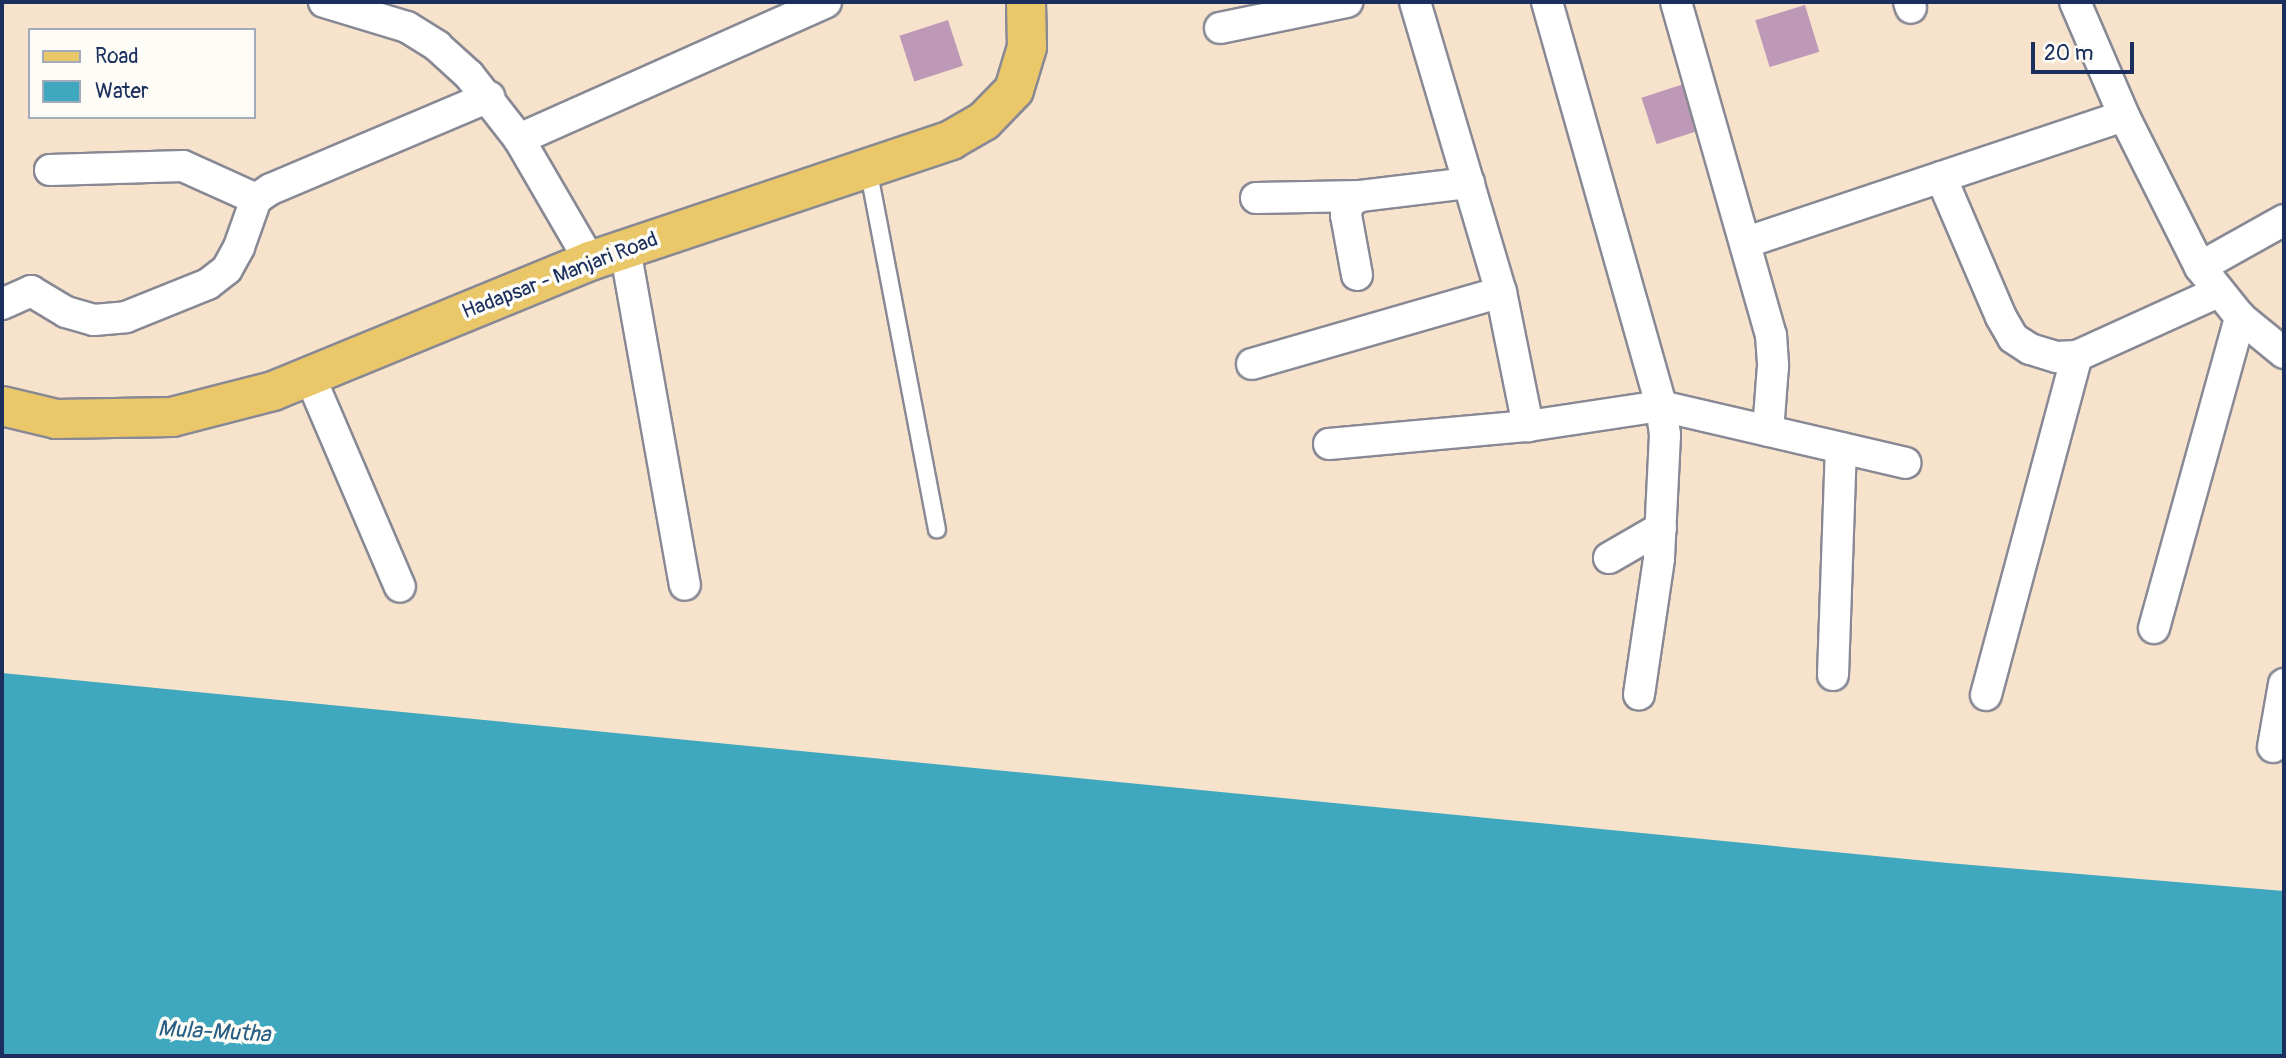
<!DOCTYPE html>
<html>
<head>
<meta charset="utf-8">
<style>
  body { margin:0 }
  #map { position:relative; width:2286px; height:1058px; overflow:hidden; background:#f7e3cc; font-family:Pangolin,sans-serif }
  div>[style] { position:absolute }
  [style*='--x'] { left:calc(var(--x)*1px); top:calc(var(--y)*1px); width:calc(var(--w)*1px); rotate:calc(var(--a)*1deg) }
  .water>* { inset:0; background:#3fa8bf }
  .building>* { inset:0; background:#bd98b7; transform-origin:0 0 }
  .roads { filter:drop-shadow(2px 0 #898995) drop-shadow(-2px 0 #898995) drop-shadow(0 2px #898995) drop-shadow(0 -2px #898995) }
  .service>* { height:16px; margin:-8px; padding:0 8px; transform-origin:8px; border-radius:8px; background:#fff }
  .minor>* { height:30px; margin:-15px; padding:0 15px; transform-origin:15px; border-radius:15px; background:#fff }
  .primary>* { height:38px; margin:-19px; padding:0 19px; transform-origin:19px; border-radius:19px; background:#eac769 }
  span { translate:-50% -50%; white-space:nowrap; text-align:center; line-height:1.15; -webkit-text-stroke:7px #fdfcf7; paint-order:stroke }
  .street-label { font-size:21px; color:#1b2f5e }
  .water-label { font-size:23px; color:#295f85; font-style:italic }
  .frame { position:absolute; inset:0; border:4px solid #1b2f5e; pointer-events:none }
  .legend { position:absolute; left:28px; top:28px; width:228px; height:91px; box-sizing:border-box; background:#fdfcf7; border:2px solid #a3aaba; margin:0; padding:9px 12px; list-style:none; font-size:21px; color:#1b2f5e }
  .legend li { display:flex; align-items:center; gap:14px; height:35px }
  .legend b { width:35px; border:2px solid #a3aaba }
  .scale { position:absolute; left:2031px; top:42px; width:103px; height:32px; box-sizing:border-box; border:4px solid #1b2f5e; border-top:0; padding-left:9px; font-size:21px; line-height:24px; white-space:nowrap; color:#1b2f5e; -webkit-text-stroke:5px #fdfcf7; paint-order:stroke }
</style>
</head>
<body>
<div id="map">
  <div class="water">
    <div style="clip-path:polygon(2px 673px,1948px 863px,2284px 891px,2284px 1056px,2px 1056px)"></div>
  </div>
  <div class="building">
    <div style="left:1805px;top:5px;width:49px;height:52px;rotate:73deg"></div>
    <div style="left:948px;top:20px;width:48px;height:51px;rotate:72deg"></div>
    <div style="left:1690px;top:82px;width:49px;height:51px;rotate:72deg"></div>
  </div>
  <div class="roads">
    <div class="service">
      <div style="--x:868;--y:168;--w:368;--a:79.2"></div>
    </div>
    <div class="minor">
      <div style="--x:324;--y:2;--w:87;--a:16.8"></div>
      <div style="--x:407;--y:27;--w:36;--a:32"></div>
      <div style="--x:437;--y:46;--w:43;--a:42.2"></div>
      <div style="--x:469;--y:75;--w:81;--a:52"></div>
      <div style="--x:519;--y:139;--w:141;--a:59.8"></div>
      <div style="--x:1415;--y:2;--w:302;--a:73.5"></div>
      <div style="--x:1501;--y:292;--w:137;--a:78.6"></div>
      <div style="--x:1547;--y:2;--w:420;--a:74.2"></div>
      <div style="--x:1661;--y:406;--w:29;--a:82"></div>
      <div style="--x:1665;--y:435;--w:124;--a:92.8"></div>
      <div style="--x:1659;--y:559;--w:137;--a:98.4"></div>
      <div style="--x:1676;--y:2;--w:346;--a:74.1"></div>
      <div style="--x:1771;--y:335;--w:31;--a:86"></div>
      <div style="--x:1773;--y:366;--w:65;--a:94.4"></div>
      <div style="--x:1909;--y:2;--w:6;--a:72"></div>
      <div style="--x:2075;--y:2;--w:124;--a:66.7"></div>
      <div style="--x:2124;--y:116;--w:169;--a:63.3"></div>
      <div style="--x:2200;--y:267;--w:64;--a:51.3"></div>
      <div style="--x:2240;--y:317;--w:57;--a:39.3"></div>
      <div style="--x:1220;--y:28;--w:130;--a:-11.6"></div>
      <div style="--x:519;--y:139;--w:336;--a:-24"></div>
      <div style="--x:50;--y:170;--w:133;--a:-1.7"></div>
      <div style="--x:183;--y:166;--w:80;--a:24.3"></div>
      <div style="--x:1941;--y:177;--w:152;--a:66.8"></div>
      <div style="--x:2001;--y:317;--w:24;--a:60"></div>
      <div style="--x:2013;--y:338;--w:20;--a:33"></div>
      <div style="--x:2030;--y:349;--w:28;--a:17"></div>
      <div style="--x:2057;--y:357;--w:20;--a:-3"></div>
      <div style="--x:2077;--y:356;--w:155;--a:-24.4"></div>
      <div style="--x:1256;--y:198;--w:104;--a:-1.1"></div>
      <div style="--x:1360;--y:196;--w:110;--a:-6.8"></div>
      <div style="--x:1747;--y:242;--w:397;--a:-18.5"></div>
      <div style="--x:625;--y:249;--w:341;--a:79.9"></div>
      <div style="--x:2200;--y:267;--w:96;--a:-29.2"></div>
      <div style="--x:1357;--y:275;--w:61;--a:-100.4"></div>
      <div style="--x:1346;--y:215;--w:12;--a:-81"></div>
      <div style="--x:1348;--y:203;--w:14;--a:-30"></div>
      <div style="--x:2;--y:304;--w:32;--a:-24"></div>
      <div style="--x:31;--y:291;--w:41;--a:31"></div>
      <div style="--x:66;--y:312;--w:29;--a:16"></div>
      <div style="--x:94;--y:320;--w:32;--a:-5"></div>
      <div style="--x:126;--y:317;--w:88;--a:-21.9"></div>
      <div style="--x:208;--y:284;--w:24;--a:-38"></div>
      <div style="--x:227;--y:269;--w:25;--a:-61"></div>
      <div style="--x:239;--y:247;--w:51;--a:-70.5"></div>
      <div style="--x:256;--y:199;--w:18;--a:-34"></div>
      <div style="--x:271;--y:189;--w:237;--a:-22.9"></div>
      <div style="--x:1252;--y:364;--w:259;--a:-16.1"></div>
      <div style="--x:310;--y:377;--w:228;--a:66.8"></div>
      <div style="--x:1329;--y:444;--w:200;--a:-5.2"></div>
      <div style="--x:1528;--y:426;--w:134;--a:-8.6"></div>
      <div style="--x:1661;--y:406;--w:251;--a:13.1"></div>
      <div style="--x:1609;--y:558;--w:60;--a:-30"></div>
      <div style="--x:2154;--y:628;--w:323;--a:-74.5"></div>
      <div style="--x:1833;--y:675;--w:227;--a:-88"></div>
      <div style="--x:1986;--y:695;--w:351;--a:-75"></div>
      <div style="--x:2273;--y:747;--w:64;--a:-80.1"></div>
    </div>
    <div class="primary">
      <div style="--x:2;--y:406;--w:56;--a:13.5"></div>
      <div style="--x:56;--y:419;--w:116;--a:-1"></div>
      <div style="--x:172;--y:417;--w:104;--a:-14.4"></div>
      <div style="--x:273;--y:391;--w:343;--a:-22.3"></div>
      <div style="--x:590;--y:261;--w:381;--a:-18.5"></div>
      <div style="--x:951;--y:140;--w:38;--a:-30"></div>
      <div style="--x:984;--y:121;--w:43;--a:-45.9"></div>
      <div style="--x:1014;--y:90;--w:45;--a:-73.2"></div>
      <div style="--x:1027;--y:47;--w:45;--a:-91.3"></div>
    </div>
  </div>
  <div class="street-label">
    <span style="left:560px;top:276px;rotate:-21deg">Hadapsar - Manjari Road</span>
  </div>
  <div class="water-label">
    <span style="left:214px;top:1032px;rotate:3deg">Mula-Mutha</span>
  </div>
  <div class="frame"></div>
  <ul class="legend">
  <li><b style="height:9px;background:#eac769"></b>Road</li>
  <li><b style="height:19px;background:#3fa8bf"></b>Water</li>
  </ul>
  <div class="scale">20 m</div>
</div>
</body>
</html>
